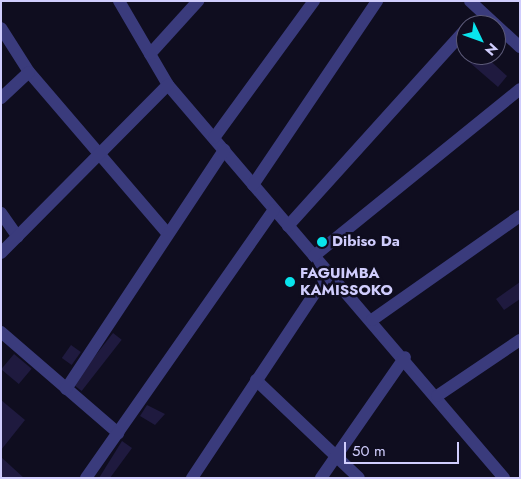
<!DOCTYPE html>
<html>
<head>
<meta charset="utf-8">
<style>
  body { margin:0 }
  #map { position:relative; width:521px; height:479px; overflow:hidden; background:#0f0d1f; font-family:Jost,sans-serif }
  div>[style] { position:absolute }
  [style*='--x'] { left:calc(var(--x)*1px); top:calc(var(--y)*1px); width:calc(var(--w)*1px); rotate:calc(var(--a)*1deg) }
  .building>* { inset:0; background:#1f1a3f; transform-origin:0 0 }
  .minor>* { height:12px; margin:-6px; padding:0 6px; transform-origin:6px; border-radius:6px; background:#3a3b7c }
  .dots>* { width:14px; height:14px; translate:-50% -50%; box-sizing:border-box; border:2px solid #0f0d1f; border-radius:50% }
  span { translate:-50% -50%; white-space:nowrap; text-align:center; line-height:1.15; -webkit-text-stroke:5px #0f0d1f; paint-order:stroke }
  .poi-label { font-size:15px; color:#d0cdfd; font-weight:700 }
  .left { translate:0 -50%; text-align:left }
  .frame { position:absolute; inset:0; border:2px solid #d0cdfd; pointer-events:none }
  .north { position:absolute; left:456px; top:15px; width:50px; height:50px; box-sizing:border-box; background:#0f0d1f; border:1px solid #5c5a78; border-radius:50%; rotate:132deg; font-size:14px; font-weight:700; line-height:20px; text-align:center; color:#d0cdfd }
  .north::after { content:''; display:block; margin:auto; width:18px; height:22px; background:#09e4ed; clip-path:polygon(50% 0,100% 100%,50% 72%,0 100%) }
  .scale { position:absolute; left:344px; top:442px; width:115px; height:22px; box-sizing:border-box; border:2px solid #d0cdfd; border-top:0; padding-left:6px; font-size:15px; line-height:18px; white-space:nowrap; color:#d0cdfd; -webkit-text-stroke:4px #0f0d1f; paint-order:stroke }
</style>
</head>
<body>
<div id="map">
  <div class="building">
    <div style="clip-path:polygon(461px 55px,484px 55px,507px 76px,498px 87px)"></div>
    <div style="clip-path:polygon(520px 282px,520px 299px,504px 310px,496px 299px)"></div>
    <div style="left:113px;top:333px;width:11px;height:65px;rotate:38deg"></div>
    <div style="left:71px;top:345px;width:12px;height:16px;rotate:35deg"></div>
    <div style="left:14px;top:354px;width:23px;height:20px;rotate:40deg"></div>
    <div style="clip-path:polygon(1px 400px,25px 420px,1px 450px)"></div>
    <div style="clip-path:polygon(147px 405px,165px 414px,155px 425px,140px 416px)"></div>
    <div style="clip-path:polygon(122px 441px,132px 448px,110px 478px,99px 478px)"></div>
    <div style="clip-path:polygon(1px 457px,24px 478px,1px 478px)"></div>
  </div>
  <div class="minor">
    <div style="--x:119;--y:1;--w:97;--a:59.7"></div>
    <div style="--x:168;--y:85;--w:517;--a:49.47"></div>
    <div style="--x:470;--y:1;--w:68;--a:42.6"></div>
    <div style="--x:1;--y:28;--w:52;--a:57.5"></div>
    <div style="--x:29;--y:72;--w:212;--a:49.4"></div>
    <div style="--x:150;--y:54;--w:72;--a:-47.8"></div>
    <div style="--x:1;--y:98;--w:38;--a:-43"></div>
    <div style="--x:214;--y:138;--w:170;--a:-53.9"></div>
    <div style="--x:253;--y:185;--w:222;--a:-56"></div>
    <div style="--x:1;--y:213;--w:29;--a:55"></div>
    <div style="--x:288;--y:226;--w:266;--a:-47.9"></div>
    <div style="--x:1;--y:253;--w:237;--a:-45.2"></div>
    <div style="--x:314;--y:256;--w:265;--a:-39"></div>
    <div style="--x:372;--y:320;--w:181;--a:-35.1"></div>
    <div style="--x:1;--y:332;--w:155;--a:40.8"></div>
    <div style="--x:256;--y:380;--w:142;--a:43.6"></div>
    <div style="--x:66;--y:389;--w:287;--a:-56.5"></div>
    <div style="--x:437;--y:396;--w:100;--a:-34"></div>
    <div style="--x:86;--y:478;--w:327;--a:-55"></div>
    <div style="--x:192;--y:478;--w:247;--a:-56.4"></div>
    <div style="--x:321;--y:478;--w:147;--a:-55.2"></div>
  </div>
  <div class="dots">
    <div style="left:322px;top:242px;background:#09e4ed"></div>
    <div style="left:290px;top:282px;background:#09e4ed"></div>
  </div>
  <div class="poi-label">
    <span class="left" style="left:332px;top:242px">Dibiso Da</span>
    <span class="left" style="left:300px;top:282px">FAGUIMBA<br>KAMISSOKO</span>
  </div>
  <div class="frame"></div>
  <div class="north">N</div>
  <div class="scale">50 m</div>
</div>
</body>
</html>
